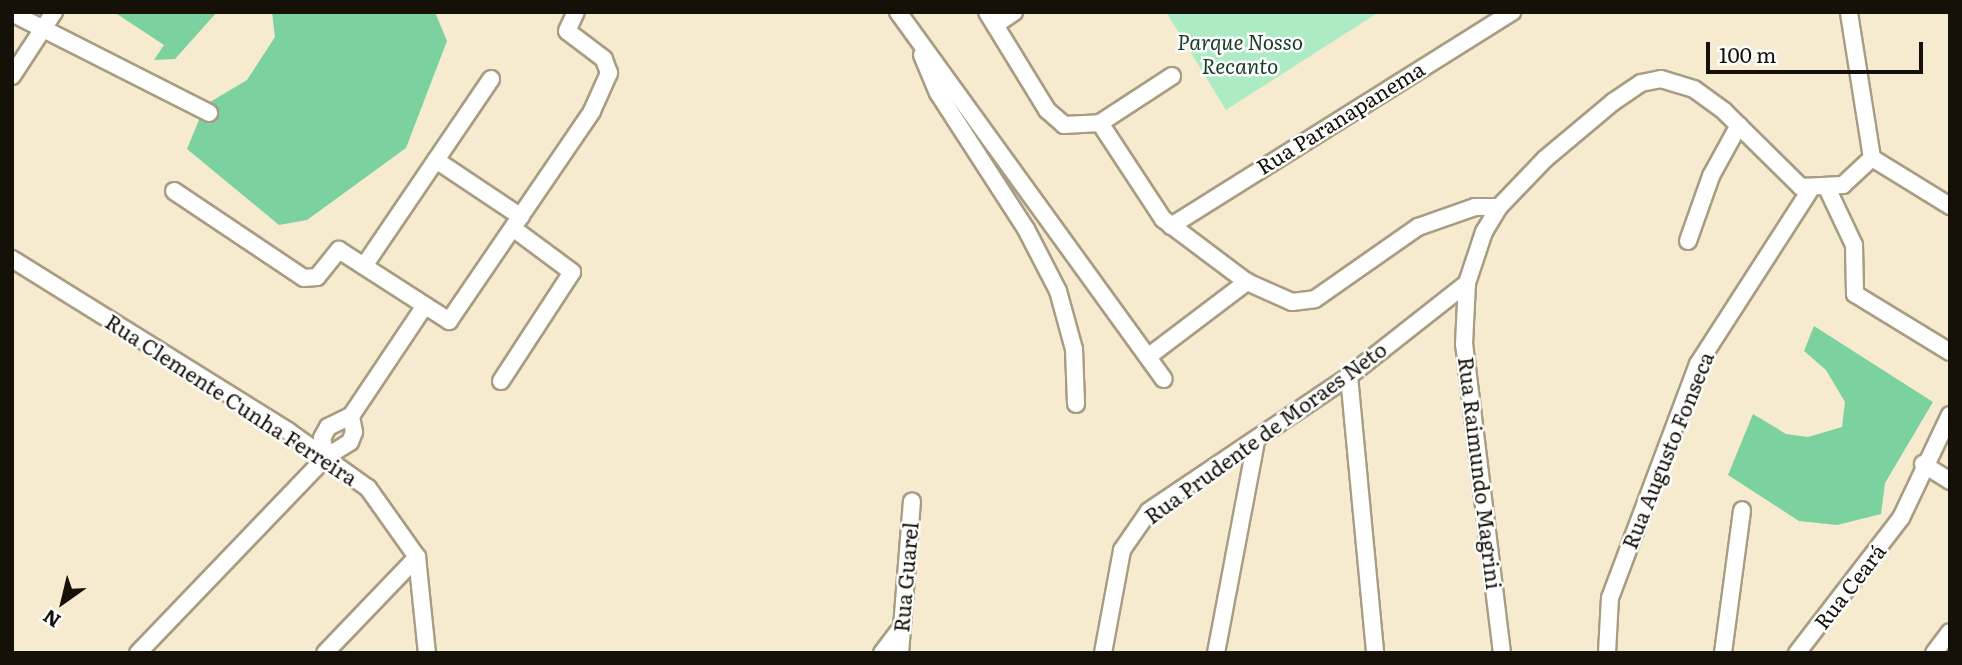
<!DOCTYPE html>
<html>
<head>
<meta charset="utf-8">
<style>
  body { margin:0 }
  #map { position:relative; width:1962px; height:665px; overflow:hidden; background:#f6ebcf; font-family:Literata,serif }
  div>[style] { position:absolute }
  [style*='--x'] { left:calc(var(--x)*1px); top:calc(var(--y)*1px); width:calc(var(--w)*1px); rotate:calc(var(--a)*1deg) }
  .green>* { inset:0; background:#adebc4 }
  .forest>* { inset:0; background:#7bd29e }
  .roads { filter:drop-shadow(2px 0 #a89d83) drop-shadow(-2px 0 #a89d83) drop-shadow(0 2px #a89d83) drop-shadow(0 -2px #a89d83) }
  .minor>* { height:16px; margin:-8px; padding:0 8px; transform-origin:8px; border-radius:8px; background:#fff }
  span { translate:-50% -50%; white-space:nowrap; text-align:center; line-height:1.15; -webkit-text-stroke:5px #fff; paint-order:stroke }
  .park-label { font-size:21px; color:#183d28; font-style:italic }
  .street-label { font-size:21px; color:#151108 }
  .frame { position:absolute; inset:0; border:14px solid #151108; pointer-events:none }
  .north { position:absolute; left:28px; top:567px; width:70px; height:70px; -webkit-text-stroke:5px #fff; paint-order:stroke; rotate:214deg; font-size:19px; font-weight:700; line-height:28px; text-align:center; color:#151108 }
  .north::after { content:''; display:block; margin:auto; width:24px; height:32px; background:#151108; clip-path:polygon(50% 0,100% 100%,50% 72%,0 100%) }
  .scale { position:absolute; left:1706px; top:42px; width:217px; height:32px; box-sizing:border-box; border:4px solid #151108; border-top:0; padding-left:9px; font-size:21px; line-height:24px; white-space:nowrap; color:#151108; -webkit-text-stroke:5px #fff; paint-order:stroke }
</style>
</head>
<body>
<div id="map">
  <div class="green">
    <div style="clip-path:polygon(1166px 12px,1379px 12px,1226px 110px)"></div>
  </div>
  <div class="forest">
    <div style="clip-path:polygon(114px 12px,217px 12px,175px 59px,154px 60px,164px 45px)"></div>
    <div style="clip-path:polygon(272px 12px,435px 12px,447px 41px,406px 148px,307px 220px,279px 225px,187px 149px,205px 105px,247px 80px,275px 37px)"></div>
    <div style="clip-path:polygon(1814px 326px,1933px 402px,1885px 483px,1881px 514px,1837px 525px,1799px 521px,1728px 475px,1753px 414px,1786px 434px,1808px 437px,1842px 427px,1845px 402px,1826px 370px,1804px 351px)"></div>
  </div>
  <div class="roads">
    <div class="minor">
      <div style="--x:898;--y:12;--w:453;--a:54.1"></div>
      <div style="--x:987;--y:12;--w:115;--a:58.5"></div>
      <div style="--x:1047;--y:110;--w:23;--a:41"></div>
      <div style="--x:1064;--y:125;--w:36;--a:-3"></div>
      <div style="--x:1100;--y:123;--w:86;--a:-33.1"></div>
      <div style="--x:12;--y:13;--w:221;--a:26.9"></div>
      <div style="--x:995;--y:25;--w:23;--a:-34"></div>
      <div style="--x:922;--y:55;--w:41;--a:67.2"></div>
      <div style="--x:938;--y:93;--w:162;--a:57.1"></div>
      <div style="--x:1026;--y:229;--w:70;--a:62.7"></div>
      <div style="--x:1058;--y:291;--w:60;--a:74.6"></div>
      <div style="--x:1074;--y:349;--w:55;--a:87.9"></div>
      <div style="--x:12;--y:76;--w:77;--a:-56.7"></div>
      <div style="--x:1100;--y:123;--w:115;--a:56.7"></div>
      <div style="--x:1163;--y:219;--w:105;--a:36.9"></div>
      <div style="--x:1247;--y:282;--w:49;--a:24"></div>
      <div style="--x:1292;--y:302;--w:23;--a:-7"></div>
      <div style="--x:1315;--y:299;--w:126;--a:-35"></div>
      <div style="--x:1418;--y:227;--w:60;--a:-19.3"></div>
      <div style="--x:1475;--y:207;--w:24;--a:0"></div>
      <div style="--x:1872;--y:158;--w:92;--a:31.6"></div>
      <div style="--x:436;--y:160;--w:102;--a:33.8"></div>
      <div style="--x:1828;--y:190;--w:61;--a:64.7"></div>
      <div style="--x:1854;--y:245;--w:49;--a:88.8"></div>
      <div style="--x:1855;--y:294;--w:111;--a:31.4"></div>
      <div style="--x:174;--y:191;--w:156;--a:33.8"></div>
      <div style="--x:304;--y:278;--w:13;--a:-4"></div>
      <div style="--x:317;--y:277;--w:35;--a:-51"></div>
      <div style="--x:339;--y:250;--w:131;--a:32.8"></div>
      <div style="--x:449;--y:321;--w:254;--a:-55.7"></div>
      <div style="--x:592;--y:111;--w:42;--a:-65.9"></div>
      <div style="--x:609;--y:73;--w:15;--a:-110"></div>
      <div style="--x:604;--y:59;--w:46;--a:-142.9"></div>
      <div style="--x:567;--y:31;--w:21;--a:-65"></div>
      <div style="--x:1171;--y:226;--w:403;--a:-32.1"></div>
      <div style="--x:1688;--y:241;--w:69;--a:-70.5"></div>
      <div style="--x:1711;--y:176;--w:58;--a:-61.2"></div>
      <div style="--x:12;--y:259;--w:325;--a:31.9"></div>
      <div style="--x:288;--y:431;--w:98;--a:35.5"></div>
      <div style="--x:368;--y:488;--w:85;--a:54.6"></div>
      <div style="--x:417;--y:557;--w:97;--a:84.1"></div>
      <div style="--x:364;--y:266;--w:226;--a:-55.8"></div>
      <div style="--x:1149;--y:356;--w:123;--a:-37.1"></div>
      <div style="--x:1349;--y:376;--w:278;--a:84.6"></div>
      <div style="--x:501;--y:381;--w:130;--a:-56.9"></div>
      <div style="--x:572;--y:272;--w:72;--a:-143.4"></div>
      <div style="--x:326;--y:457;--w:19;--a:-102"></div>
      <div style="--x:322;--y:438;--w:13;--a:-61"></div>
      <div style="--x:328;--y:427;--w:25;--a:-26"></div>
      <div style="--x:351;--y:416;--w:131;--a:-56.2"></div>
      <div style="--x:1923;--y:464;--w:32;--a:32"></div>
      <div style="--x:138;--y:653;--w:272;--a:-46.2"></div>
      <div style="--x:326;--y:457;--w:28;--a:-32"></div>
      <div style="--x:350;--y:442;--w:11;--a:-68"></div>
      <div style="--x:354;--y:432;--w:16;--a:-101"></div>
      <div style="--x:325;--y:653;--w:133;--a:-46.2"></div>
      <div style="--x:882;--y:653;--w:26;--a:-53"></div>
      <div style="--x:900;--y:653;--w:152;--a:-85.5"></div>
      <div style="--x:1103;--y:653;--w:105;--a:-79.5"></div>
      <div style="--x:1122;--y:550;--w:47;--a:-55.3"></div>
      <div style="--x:1149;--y:511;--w:241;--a:-34"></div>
      <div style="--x:1349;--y:376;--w:150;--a:-38.2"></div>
      <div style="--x:1216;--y:653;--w:216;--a:-79.3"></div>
      <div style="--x:1502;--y:653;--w:311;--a:-97"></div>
      <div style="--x:1464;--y:344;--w:61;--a:-87.2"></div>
      <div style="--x:1467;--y:283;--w:54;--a:-71.6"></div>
      <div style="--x:1484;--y:232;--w:29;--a:-59"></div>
      <div style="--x:1499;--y:207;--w:66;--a:-46.2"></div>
      <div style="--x:1545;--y:159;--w:89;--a:-40"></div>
      <div style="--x:1613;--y:102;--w:34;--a:-34"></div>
      <div style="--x:1641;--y:83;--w:20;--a:-11"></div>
      <div style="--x:1661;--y:79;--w:34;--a:17"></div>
      <div style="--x:1694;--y:89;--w:37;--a:36"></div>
      <div style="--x:1724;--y:111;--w:108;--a:44.6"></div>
      <div style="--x:1801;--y:187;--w:42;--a:-2.7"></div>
      <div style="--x:1843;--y:185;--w:40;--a:-43"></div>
      <div style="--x:1872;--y:158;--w:148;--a:-99"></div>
      <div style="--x:1607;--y:653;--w:55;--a:-86.9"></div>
      <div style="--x:1610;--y:598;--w:250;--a:-69.4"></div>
      <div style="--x:1698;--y:364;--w:207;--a:-57.2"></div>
      <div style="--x:1723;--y:653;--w:144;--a:-82.4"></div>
      <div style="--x:1797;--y:653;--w:170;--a:-52.4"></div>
      <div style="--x:1901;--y:518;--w:114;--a:-64.6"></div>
      <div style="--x:1934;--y:653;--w:26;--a:-53"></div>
    </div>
  </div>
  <div class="park-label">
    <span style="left:1240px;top:53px">Parque Nosso<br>Recanto</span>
  </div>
  <div class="street-label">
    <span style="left:1340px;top:117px;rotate:-32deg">Rua Paranapanema</span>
    <span style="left:232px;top:399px;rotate:33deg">Rua Clemente Cunha Ferreira</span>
    <span style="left:1265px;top:432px;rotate:-36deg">Rua Prudente de Moraes Neto</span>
    <span style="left:1667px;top:450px;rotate:-68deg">Rua Augusto Fonseca</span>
    <span style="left:1481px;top:473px;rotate:83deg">Rua Raimundo Magrini</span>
    <span style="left:905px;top:577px;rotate:-85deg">Rua Guarel</span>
    <span style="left:1849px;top:586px;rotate:-52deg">Rua Ceará</span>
  </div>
  <div class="frame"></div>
  <div class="north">N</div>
  <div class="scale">100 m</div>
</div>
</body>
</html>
